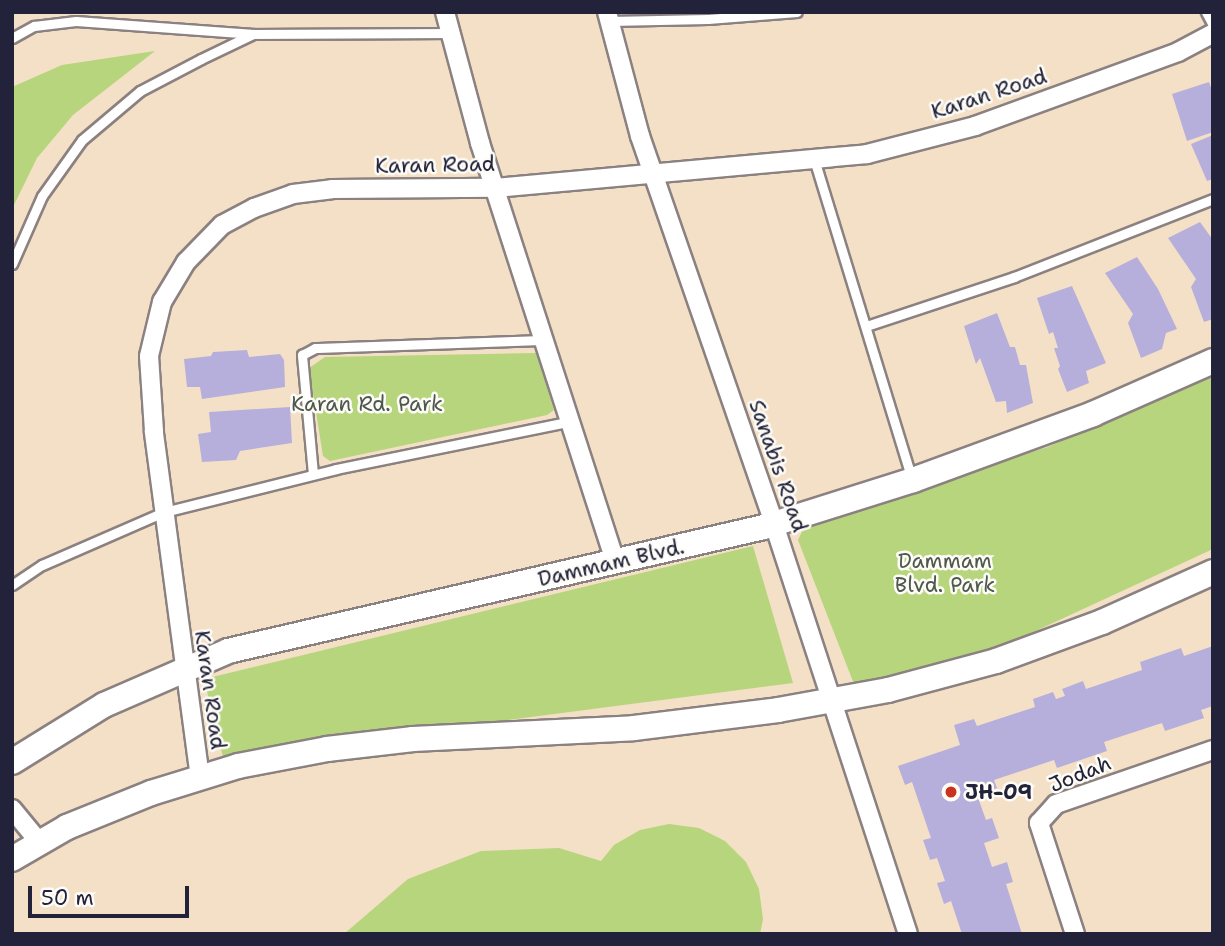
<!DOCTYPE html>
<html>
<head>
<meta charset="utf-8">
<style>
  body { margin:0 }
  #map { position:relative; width:1225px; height:946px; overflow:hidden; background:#f4e0c6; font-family:"Shantell Sans",sans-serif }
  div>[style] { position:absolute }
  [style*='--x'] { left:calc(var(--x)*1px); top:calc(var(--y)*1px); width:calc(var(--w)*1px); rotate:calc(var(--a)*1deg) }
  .green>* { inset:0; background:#b6d57c }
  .building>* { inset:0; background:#b6afdc }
  .roads { filter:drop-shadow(2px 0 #8b8180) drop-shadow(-2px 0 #8b8180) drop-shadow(0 2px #8b8180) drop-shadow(0 -2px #8b8180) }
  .lane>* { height:9px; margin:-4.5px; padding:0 4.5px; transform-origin:4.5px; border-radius:4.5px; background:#fff }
  .street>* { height:18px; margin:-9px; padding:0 9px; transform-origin:9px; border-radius:9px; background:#fff }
  .secondary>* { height:24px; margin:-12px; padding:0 12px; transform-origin:12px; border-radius:12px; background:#fff }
  .dots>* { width:19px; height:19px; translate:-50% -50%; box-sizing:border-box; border:4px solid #fdfcf7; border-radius:50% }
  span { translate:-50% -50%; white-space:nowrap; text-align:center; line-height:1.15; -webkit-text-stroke:5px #fdfcf7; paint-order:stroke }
  .street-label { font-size:21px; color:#22223b }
  .park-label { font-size:21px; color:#4e584e }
  .poi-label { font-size:21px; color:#22223b; font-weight:700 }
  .left { translate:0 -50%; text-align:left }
  .frame { position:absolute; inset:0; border:14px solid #22223b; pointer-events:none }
  .scale { position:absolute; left:28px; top:886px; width:161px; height:32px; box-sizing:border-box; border:4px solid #22223b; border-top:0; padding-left:9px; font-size:21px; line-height:24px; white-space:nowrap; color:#22223b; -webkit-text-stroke:5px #fdfcf7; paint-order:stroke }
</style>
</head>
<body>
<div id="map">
  <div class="green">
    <div style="clip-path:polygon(155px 51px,73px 115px,37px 158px,12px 209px,12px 87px,62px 65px)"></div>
    <div style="clip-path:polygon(536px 353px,554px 410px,547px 415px,330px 461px,323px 456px,309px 368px,325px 357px)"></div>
    <div style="clip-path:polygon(1213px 374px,1213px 549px,973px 660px,854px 684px,798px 540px,807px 521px,1048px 447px)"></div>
    <div style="clip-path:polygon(753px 546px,793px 683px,223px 757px,204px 679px)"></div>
    <div style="clip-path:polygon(669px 824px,699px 828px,725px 841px,746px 862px,759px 889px,763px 919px,760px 934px,344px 934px,408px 879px,481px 851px,559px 848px,601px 861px,614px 845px,640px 830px)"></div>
  </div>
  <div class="building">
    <div style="clip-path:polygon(1209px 82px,1213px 93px,1213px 132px,1187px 141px,1172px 94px)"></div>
    <div style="clip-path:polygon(1213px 135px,1213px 179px,1207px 181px,1191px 144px)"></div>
    <div style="clip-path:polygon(1200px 222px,1213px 240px,1213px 319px,1204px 322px,1191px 287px,1196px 279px,1168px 238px)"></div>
    <div style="clip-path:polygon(1137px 257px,1158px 289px,1177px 329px,1166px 333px,1162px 349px,1141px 358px,1128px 323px,1133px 314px,1105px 273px)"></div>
    <div style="clip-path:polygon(1072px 286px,1106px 363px,1086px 371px,1089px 383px,1067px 392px,1058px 369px,1060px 366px,1054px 348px,1058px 348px,1053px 332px,1049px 334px,1037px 298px)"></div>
    <div style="clip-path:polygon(997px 313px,1010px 347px,1015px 347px,1020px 365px,1026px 365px,1033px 403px,1007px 413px,1006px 401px,996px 402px,980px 358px,976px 364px,964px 326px)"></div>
    <div style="clip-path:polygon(247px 350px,249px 357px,280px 354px,284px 360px,285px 387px,202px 399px,200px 387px,187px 387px,184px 359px,211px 356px,213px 352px)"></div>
    <div style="clip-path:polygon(290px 407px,292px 443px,240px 451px,236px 460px,202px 462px,198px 434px,211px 432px,209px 412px)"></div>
    <div style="clip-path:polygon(1213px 646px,1213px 706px,1201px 710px,1204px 718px,1165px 731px,1162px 723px,1104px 742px,1107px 751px,1057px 768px,1054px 760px,994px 780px,997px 788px,977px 795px,986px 820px,992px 818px,999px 838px,984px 843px,992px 867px,1007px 862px,1013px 882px,1006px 884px,1022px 934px,962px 934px,951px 901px,944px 904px,937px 883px,945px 881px,937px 858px,930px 860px,923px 840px,931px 838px,912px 782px,905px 785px,898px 766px,960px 745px,954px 725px,974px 719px,977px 726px,1035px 707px,1033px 699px,1053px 692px,1056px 699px,1065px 696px,1062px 689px,1083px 681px,1086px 689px,1142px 670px,1140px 662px,1181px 648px,1184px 656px)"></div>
  </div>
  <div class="roads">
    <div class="lane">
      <div style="--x:1206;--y:12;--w:15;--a:62"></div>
      <div style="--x:609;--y:21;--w:99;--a:-1.2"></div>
      <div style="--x:708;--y:19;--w:89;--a:-4.5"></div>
      <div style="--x:12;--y:38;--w:25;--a:-29"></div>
      <div style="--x:34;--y:26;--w:42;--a:-6.8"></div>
      <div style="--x:76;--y:21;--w:175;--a:4.2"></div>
      <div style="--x:814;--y:159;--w:335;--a:73"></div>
      <div style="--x:12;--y:264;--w:74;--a:-66.2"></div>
      <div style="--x:42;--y:196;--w:69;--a:-54.5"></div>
      <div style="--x:82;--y:140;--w:76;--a:-40.2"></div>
      <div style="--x:140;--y:91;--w:69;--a:-27.7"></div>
      <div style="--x:201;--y:59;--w:58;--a:-25.7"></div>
      <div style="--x:253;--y:34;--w:198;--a:-0.3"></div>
      <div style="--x:866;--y:326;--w:156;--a:-18.3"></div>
      <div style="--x:1014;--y:277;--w:214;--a:-21.4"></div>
      <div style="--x:313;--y:474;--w:120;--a:-95.3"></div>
      <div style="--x:302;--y:355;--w:15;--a:-28"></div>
      <div style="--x:315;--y:348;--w:229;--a:-2"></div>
      <div style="--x:12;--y:585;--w:36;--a:-34"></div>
      <div style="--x:42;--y:565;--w:133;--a:-23.5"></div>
      <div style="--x:164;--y:512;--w:177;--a:-14"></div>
      <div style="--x:336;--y:469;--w:240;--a:-11.5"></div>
    </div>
    <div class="street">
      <div style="--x:445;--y:12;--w:136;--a:75"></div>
      <div style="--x:480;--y:143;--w:440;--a:72.1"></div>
      <div style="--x:607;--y:12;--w:128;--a:75.1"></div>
      <div style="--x:640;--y:136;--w:410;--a:70.9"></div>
      <div style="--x:774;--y:524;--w:431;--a:71.9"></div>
      <div style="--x:200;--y:778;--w:350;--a:-97.6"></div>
      <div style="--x:154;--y:431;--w:75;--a:-93.8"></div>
      <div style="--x:149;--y:356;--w:56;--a:-76.5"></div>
      <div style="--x:162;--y:302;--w:47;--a:-59"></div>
      <div style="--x:186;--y:262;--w:52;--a:-45.8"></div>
      <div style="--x:222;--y:225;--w:36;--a:-28"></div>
      <div style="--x:254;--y:208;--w:41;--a:-19.7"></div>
      <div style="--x:293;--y:194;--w:39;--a:-7"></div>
      <div style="--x:332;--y:189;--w:163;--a:-0.4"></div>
      <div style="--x:495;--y:188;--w:374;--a:-5.2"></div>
      <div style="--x:867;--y:154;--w:112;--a:-14.5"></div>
      <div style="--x:975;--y:126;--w:216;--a:-20"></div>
      <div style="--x:1178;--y:52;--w:40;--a:-28"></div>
      <div style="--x:12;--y:809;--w:44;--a:50.5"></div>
      <div style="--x:1075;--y:934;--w:117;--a:-108"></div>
      <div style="--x:1039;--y:823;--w:25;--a:-48"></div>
      <div style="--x:1056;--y:804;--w:166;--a:-19"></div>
    </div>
    <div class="secondary">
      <div style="--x:12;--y:762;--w:108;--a:-31.8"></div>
      <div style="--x:104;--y:705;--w:135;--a:-23.5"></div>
      <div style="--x:228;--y:651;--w:550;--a:-13.03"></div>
      <div style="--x:764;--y:527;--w:156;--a:-17.5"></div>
      <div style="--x:913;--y:480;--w:192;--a:-20.1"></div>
      <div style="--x:1093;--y:414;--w:131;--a:-23.8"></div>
      <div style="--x:12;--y:859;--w:64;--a:-30.2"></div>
      <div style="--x:67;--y:827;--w:91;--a:-22"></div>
      <div style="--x:151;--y:793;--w:91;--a:-17.2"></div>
      <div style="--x:238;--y:766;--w:91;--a:-10.8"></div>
      <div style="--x:327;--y:749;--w:87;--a:-6.6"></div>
      <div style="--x:413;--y:739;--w:221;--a:-2.8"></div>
      <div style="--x:634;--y:728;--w:145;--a:-7.1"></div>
      <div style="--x:778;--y:710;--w:112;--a:-10.3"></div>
      <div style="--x:888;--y:690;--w:112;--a:-15"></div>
      <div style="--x:996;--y:661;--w:113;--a:-20.2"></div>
      <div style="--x:1102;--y:622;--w:122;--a:-24.2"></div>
    </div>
  </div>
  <div class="dots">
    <div style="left:951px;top:792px;background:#c8321e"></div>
  </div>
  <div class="street-label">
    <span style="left:989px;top:94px;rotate:-18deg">Karan Road</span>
    <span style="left:435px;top:165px;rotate:-1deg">Karan Road</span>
    <span style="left:778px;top:466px;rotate:71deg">Sanabis Road</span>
    <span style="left:611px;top:563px;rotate:-13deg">Dammam Blvd.</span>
    <span style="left:210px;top:690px;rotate:82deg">Karan Road</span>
    <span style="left:1080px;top:774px;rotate:-22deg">Jodah</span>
  </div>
  <div class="park-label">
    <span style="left:367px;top:404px">Karan Rd. Park</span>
    <span style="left:945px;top:573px">Dammam<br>Blvd. Park</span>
  </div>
  <div class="poi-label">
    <span class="left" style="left:965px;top:792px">JH-09</span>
  </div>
  <div class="frame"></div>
  <div class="scale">50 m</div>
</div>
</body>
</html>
